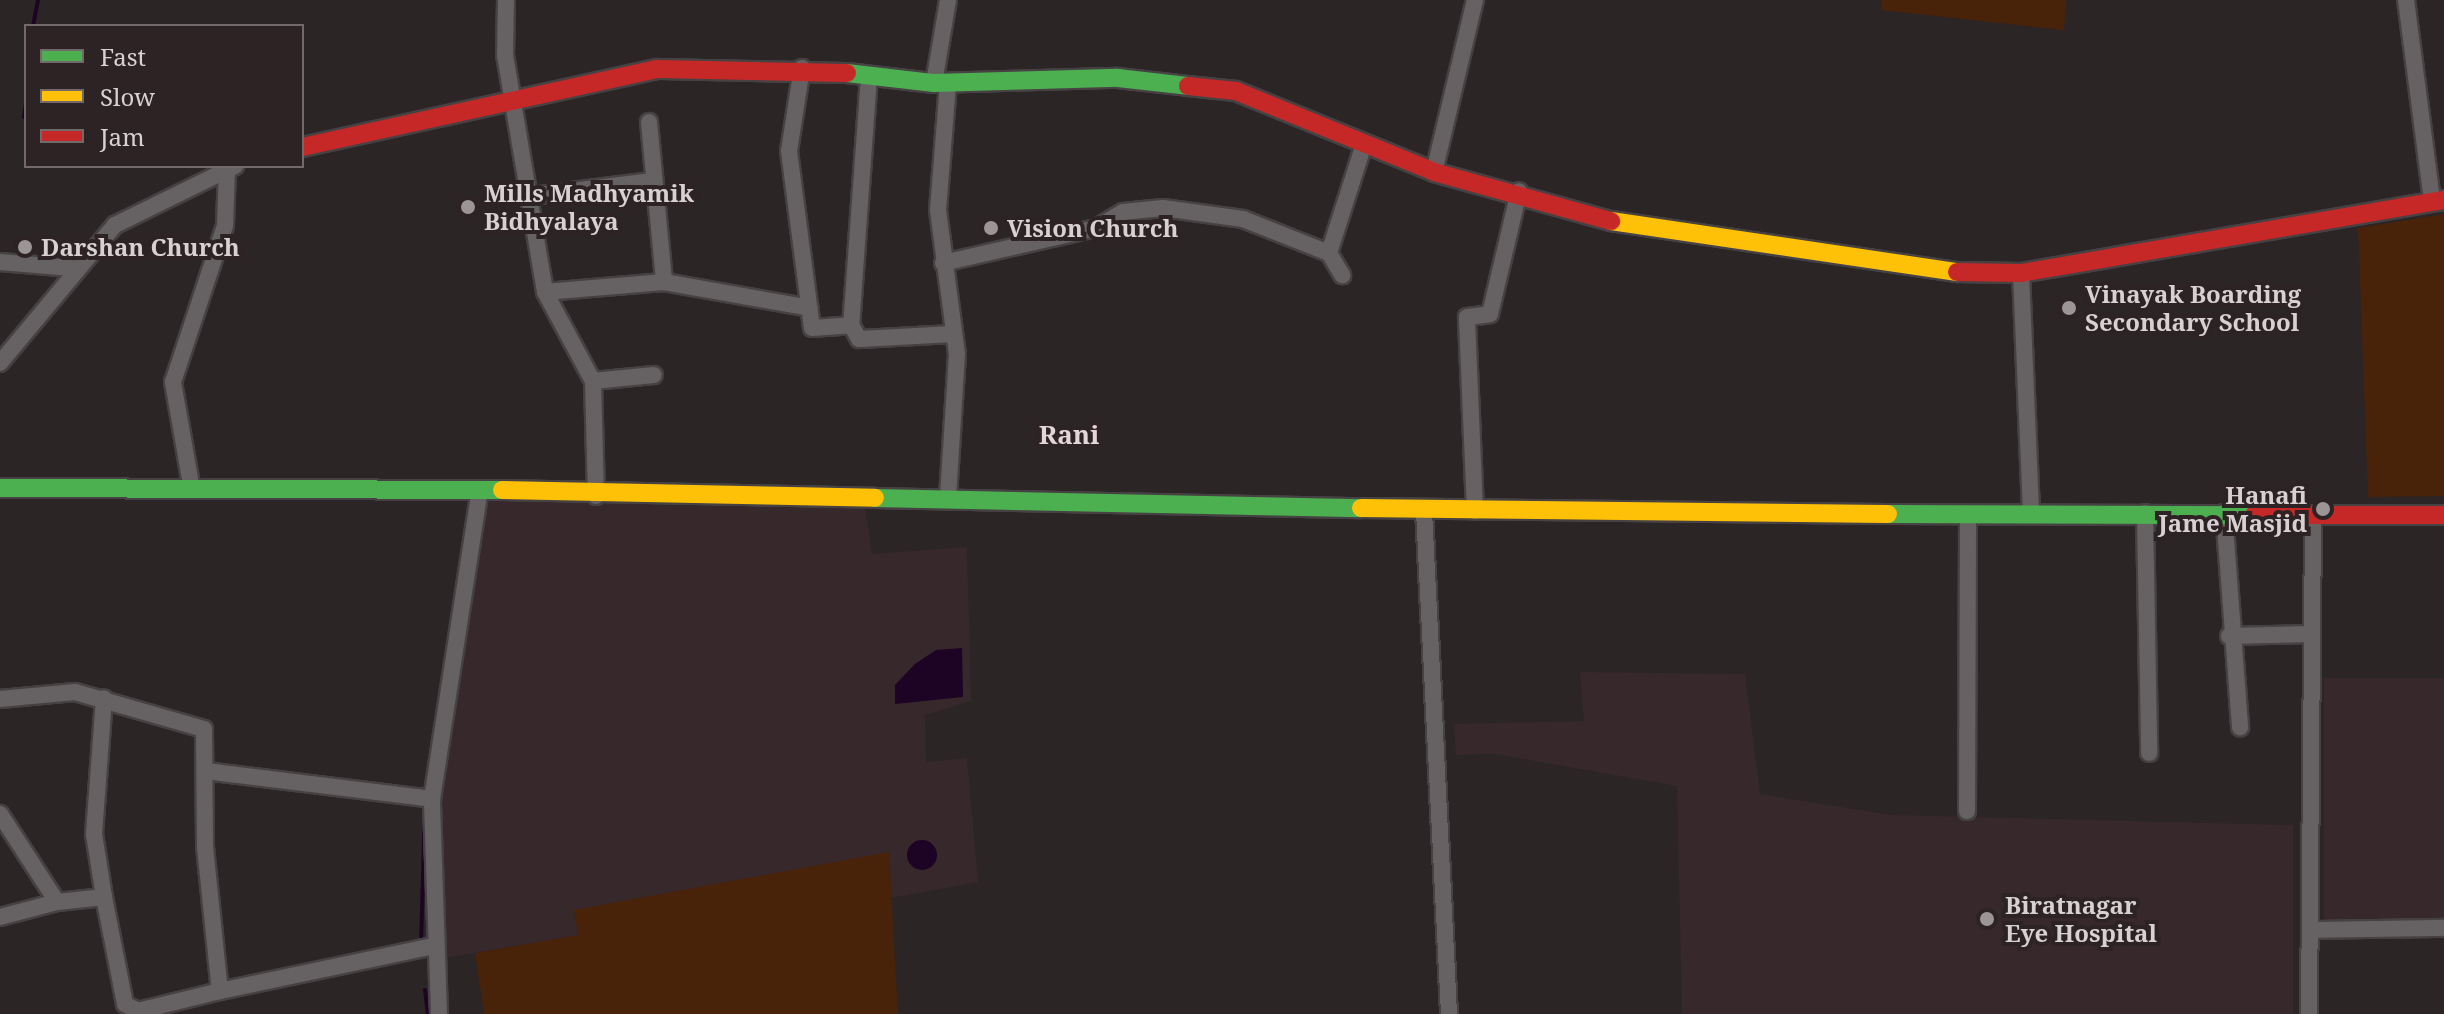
<!DOCTYPE html>
<html>
<head>
<meta charset="utf-8">
<style>
  body { margin:0 }
  #map { position:relative; width:2444px; height:1014px; overflow:hidden; background:#2b2526; font-family:"Noto Serif",serif }
  div>[style] { position:absolute }
  [style*='--x'] { left:calc(var(--x)*1px); top:calc(var(--y)*1px); width:calc(var(--w)*1px); rotate:calc(var(--a)*1deg) }
  .built>* { inset:0; background:#37282c; transform-origin:0 0 }
  .green>* { inset:0; background:#49220a }
  .water>* { inset:0; background:#1d0324 }
  .round { border-radius:50% }
  .stream>* { height:4px; margin:-2px; padding:0 2px; transform-origin:2px; border-radius:2px; background:#1d0324 }
  .roads { filter:drop-shadow(2px 0 #464142) drop-shadow(-2px 0 #464142) drop-shadow(0 2px #464142) drop-shadow(0 -2px #464142) }
  .street>* { height:16px; margin:-8px; padding:0 8px; transform-origin:8px; border-radius:8px; background:#666263 }
  .fast>* { height:18px; margin:-9px; padding:0 9px; transform-origin:9px; border-radius:9px; background:#4caf50 }
  .slow>* { height:18px; margin:-9px; padding:0 9px; transform-origin:9px; border-radius:9px; background:#ffc107 }
  .jam>* { height:18px; margin:-9px; padding:0 9px; transform-origin:9px; border-radius:9px; background:#c62828 }
  .dots>* { width:22px; height:22px; translate:-50% -50%; box-sizing:border-box; border:4px solid #2d2325; border-radius:50% }
  span { translate:-50% -50%; white-space:nowrap; text-align:center; line-height:1.15; -webkit-text-stroke:8px #2d2325; paint-order:stroke }
  .poi-label { font-size:24px; color:#d8d1d2; font-weight:700 }
  .left { translate:0 -50%; text-align:left }
  .right { translate:-100% -50%; text-align:right }
  .neighbourhood-label { font-size:26px; color:#e3d5d8; font-weight:700 }
  .legend { position:absolute; left:24px; top:24px; width:280px; height:144px; box-sizing:border-box; background:#2d2325; border:2px solid #71696a; margin:0; padding:10px 14px; list-style:none; font-size:24px; color:#d8d1d2 }
  .legend li { display:flex; align-items:center; gap:16px; height:40px }
  .legend b { width:40px; border:2px solid #71696a }
</style>
</head>
<body>
<div id="map">
  <div class="built">
    <div style="clip-path:polygon(480px 490px,864px 501px,872px 554px,967px 547px,971px 701px,925px 715px,926px 762px,967px 758px,978px 882px,890px 898px,889px 853px,574px 911px,578px 935px,434px 960px,432px 799px)"></div>
    <div style="clip-path:polygon(1580px 672px,1745px 674px,1760px 794px,1891px 815px,2293px 825px,2293px 1014px,1682px 1014px,1677px 786px,1495px 754px,1456px 755px,1454px 724px,1584px 721px)"></div>
    <div style="left:2444px;top:678px;width:242px;height:120px;rotate:90deg"></div>
  </div>
  <div class="green">
    <div style="clip-path:polygon(1882px 0,2066px 0,2064px 30px,1881px 10px)"></div>
    <div style="clip-path:polygon(2444px 214px,2444px 496px,2368px 497px,2358px 228px)"></div>
    <div style="clip-path:polygon(889px 852px,898px 1014px,484px 1014px,475px 953px,578px 935px,574px 910px)"></div>
  </div>
  <div class="water">
    <div style="clip-path:polygon(962px 648px,963px 697px,895px 704px,895px 685px,915px 664px,936px 650px)"></div>
    <div class="round" style="left:907px;top:840px;width:30px;height:30px"></div>
  </div>
  <div class="stream">
    <div style="--x:33;--y:26;--w:26;--a:-79"></div>
    <div style="--x:26;--y:67;--w:5;--a:90"></div>
    <div style="--x:24;--y:117;--w:15;--a:-82"></div>
    <div style="--x:421;--y:944;--w:131;--a:-88.3"></div>
    <div style="--x:425;--y:990;--w:24;--a:83"></div>
  </div>
  <div class="roads">
    <div class="street">
      <div style="--x:506;--y:0;--w:55;--a:91"></div>
      <div style="--x:505;--y:55;--w:240;--a:80.4"></div>
      <div style="--x:545;--y:292;--w:101;--a:61.7"></div>
      <div style="--x:593;--y:381;--w:115;--a:88.5"></div>
      <div style="--x:2406;--y:0;--w:203;--a:82.6"></div>
      <div style="--x:802;--y:68;--w:84;--a:98.9"></div>
      <div style="--x:789;--y:151;--w:178;--a:82.6"></div>
      <div style="--x:812;--y:328;--w:39;--a:-4"></div>
      <div style="--x:869;--y:76;--w:250;--a:94.1"></div>
      <div style="--x:851;--y:325;--w:16;--a:60"></div>
      <div style="--x:859;--y:339;--w:95;--a:-3"></div>
      <div style="--x:934;--y:83;--w:84;--a:-80.4"></div>
      <div style="--x:948;--y:83;--w:127;--a:94.5"></div>
      <div style="--x:938;--y:210;--w:145;--a:82.5"></div>
      <div style="--x:957;--y:354;--w:145;--a:93.6"></div>
      <div style="--x:649;--y:122;--w:161;--a:84.6"></div>
      <div style="--x:1434;--y:172;--w:177;--a:-76.6"></div>
      <div style="--x:532;--y:196;--w:121;--a:-7.1"></div>
      <div style="--x:1329;--y:253;--w:114;--a:-72.2"></div>
      <div style="--x:0;--y:262;--w:72;--a:4.8"></div>
      <div style="--x:943;--y:263;--w:157;--a:-12.9"></div>
      <div style="--x:1096;--y:228;--w:31;--a:-31"></div>
      <div style="--x:1123;--y:212;--w:40;--a:-5.7"></div>
      <div style="--x:1163;--y:208;--w:81;--a:7.8"></div>
      <div style="--x:1243;--y:219;--w:92;--a:21.6"></div>
      <div style="--x:1329;--y:253;--w:26;--a:59"></div>
      <div style="--x:2021;--y:273;--w:240;--a:87.6"></div>
      <div style="--x:545;--y:292;--w:119;--a:-4.8"></div>
      <div style="--x:664;--y:282;--w:148;--a:10.1"></div>
      <div style="--x:0;--y:363;--w:180;--a:-50.2"></div>
      <div style="--x:115;--y:225;--w:134;--a:-26.2"></div>
      <div style="--x:593;--y:381;--w:61;--a:-5.6"></div>
      <div style="--x:192;--y:490;--w:110;--a:-100"></div>
      <div style="--x:173;--y:382;--w:164;--a:-71.6"></div>
      <div style="--x:225;--y:226;--w:57;--a:-88"></div>
      <div style="--x:1424;--y:511;--w:504;--a:87.15"></div>
      <div style="--x:1475;--y:511;--w:194;--a:-92.4"></div>
      <div style="--x:1467;--y:317;--w:23;--a:-7"></div>
      <div style="--x:1490;--y:314;--w:126;--a:-76.7"></div>
      <div style="--x:2145;--y:513;--w:240;--a:89"></div>
      <div style="--x:2224;--y:513;--w:215;--a:85.7"></div>
      <div style="--x:2229;--y:636;--w:83;--a:-1.4"></div>
      <div style="--x:0;--y:699;--w:75;--a:-5.3"></div>
      <div style="--x:75;--y:692;--w:134;--a:16"></div>
      <div style="--x:204;--y:729;--w:118;--a:89.5"></div>
      <div style="--x:205;--y:847;--w:145;--a:84.1"></div>
      <div style="--x:220;--y:991;--w:84;--a:166.3"></div>
      <div style="--x:138;--y:1011;--w:15;--a:-152"></div>
      <div style="--x:125;--y:1004;--w:109;--a:-101.1"></div>
      <div style="--x:104;--y:897;--w:47;--a:173.9"></div>
      <div style="--x:57;--y:902;--w:105;--a:-122.9"></div>
      <div style="--x:205;--y:771;--w:229;--a:7"></div>
      <div style="--x:1967;--y:811;--w:297;--a:-89.8"></div>
      <div style="--x:104;--y:897;--w:64;--a:-99"></div>
      <div style="--x:94;--y:834;--w:136;--a:-85.8"></div>
      <div style="--x:0;--y:917;--w:59;--a:-14.7"></div>
      <div style="--x:2310;--y:930;--w:134;--a:-0.9"></div>
      <div style="--x:220;--y:991;--w:218;--a:-11.9"></div>
      <div style="--x:439;--y:1014;--w:215;--a:-91.9"></div>
      <div style="--x:432;--y:799;--w:313;--a:-81.2"></div>
      <div style="--x:2309;--y:1014;--w:500;--a:-89.54"></div>
    </div>
    <div class="fast">
      <div style="--x:847;--y:73;--w:88;--a:6.6"></div>
      <div style="--x:934;--y:83;--w:184;--a:-1.6"></div>
      <div style="--x:1118;--y:78;--w:70;--a:6.5"></div>
      <div style="--x:0;--y:488;--w:502;--a:0.23"></div>
      <div style="--x:875;--y:498;--w:486;--a:1.2"></div>
      <div style="--x:1888;--y:514;--w:366;--a:0.2"></div>
    </div>
    <div class="slow">
      <div style="--x:1611;--y:221;--w:350;--a:8.4"></div>
      <div style="--x:502;--y:490;--w:373;--a:1.2"></div>
      <div style="--x:1361;--y:508;--w:527;--a:0.65"></div>
    </div>
    <div class="jam">
      <div style="--x:1188;--y:86;--w:48;--a:5.9"></div>
      <div style="--x:1236;--y:91;--w:214;--a:22.2"></div>
      <div style="--x:1434;--y:172;--w:184;--a:15.5"></div>
      <div style="--x:302;--y:147;--w:363;--a:-12.4"></div>
      <div style="--x:657;--y:69;--w:190;--a:1.2"></div>
      <div style="--x:1957;--y:272;--w:64;--a:0.9"></div>
      <div style="--x:2021;--y:273;--w:429;--a:-9.8"></div>
      <div style="--x:2254;--y:515;--w:190;--a:0"></div>
    </div>
  </div>
  <div class="dots">
    <div style="left:468px;top:207px;background:#9b9596"></div>
    <div style="left:991px;top:228px;background:#9b9596"></div>
    <div style="left:25px;top:247px;background:#9b9596"></div>
    <div style="left:2069px;top:308px;background:#9b9596"></div>
    <div style="left:2323px;top:509px;background:#9b9596"></div>
    <div style="left:1987px;top:919px;background:#9b9596"></div>
  </div>
  <div class="poi-label">
    <span class="left" style="left:484px;top:207px">Mills Madhyamik<br>Bidhyalaya</span>
    <span class="left" style="left:1007px;top:228px">Vision Church</span>
    <span class="left" style="left:41px;top:247px">Darshan Church</span>
    <span class="left" style="left:2085px;top:308px">Vinayak Boarding<br>Secondary School</span>
    <span class="right" style="left:2307px;top:509px">Hanafi<br>Jame Masjid</span>
    <span class="left" style="left:2005px;top:919px">Biratnagar<br>Eye Hospital</span>
  </div>
  <div class="neighbourhood-label">
    <span style="left:1069px;top:435px">Rani</span>
  </div>
  <ul class="legend">
  <li><b style="height:10px;background:#4caf50"></b>Fast</li>
  <li><b style="height:10px;background:#ffc107"></b>Slow</li>
  <li><b style="height:10px;background:#c62828"></b>Jam</li>
  </ul>
</div>
</body>
</html>
